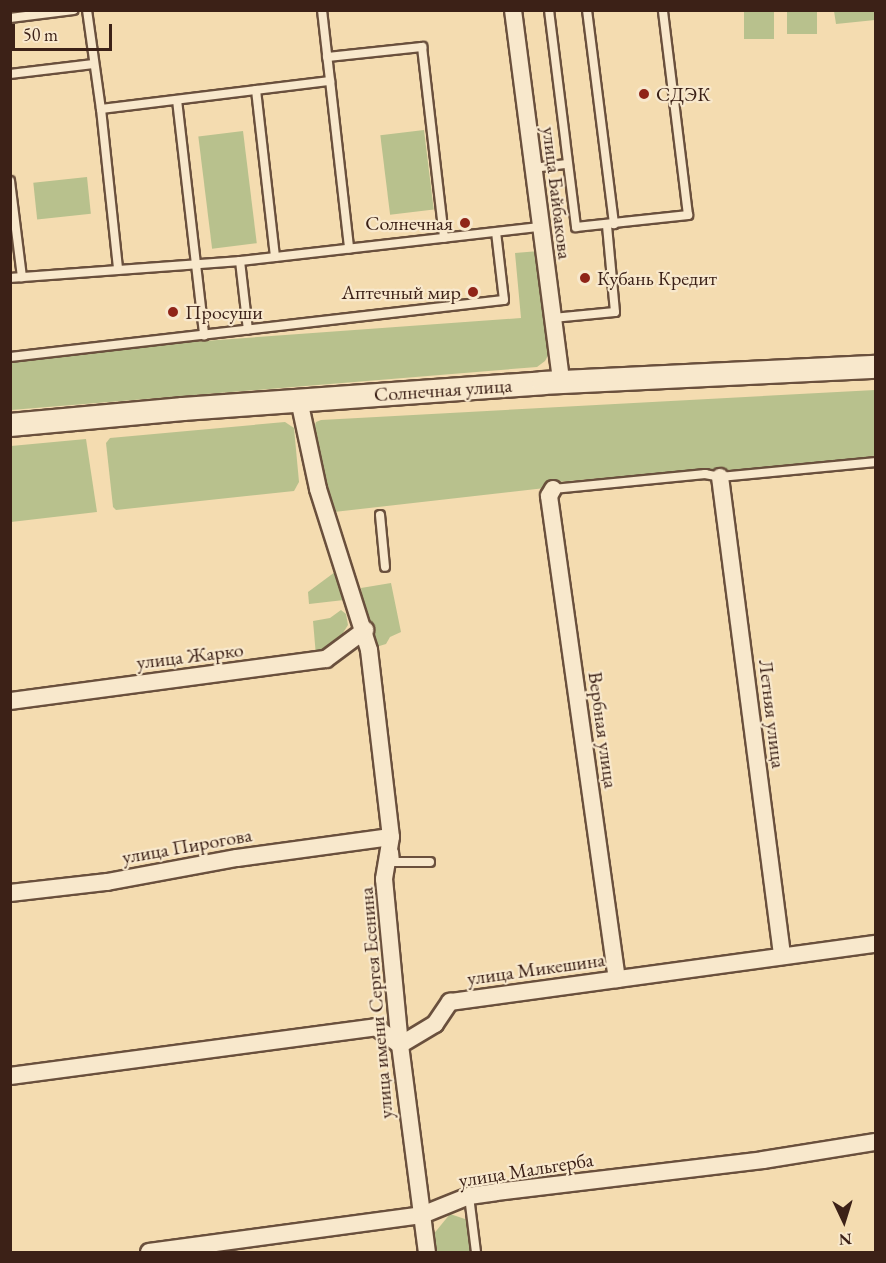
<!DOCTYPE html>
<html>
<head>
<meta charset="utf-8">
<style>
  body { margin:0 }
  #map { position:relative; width:886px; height:1263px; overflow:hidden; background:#f4dcb0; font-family:"EB Garamond",serif }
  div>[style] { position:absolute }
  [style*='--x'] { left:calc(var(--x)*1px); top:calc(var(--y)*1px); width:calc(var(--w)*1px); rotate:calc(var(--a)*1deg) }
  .green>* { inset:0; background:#b8c18d; transform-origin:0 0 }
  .roads { filter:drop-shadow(2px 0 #6a503d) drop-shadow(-2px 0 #6a503d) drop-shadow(0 2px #6a503d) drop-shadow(0 -2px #6a503d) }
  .lane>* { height:8px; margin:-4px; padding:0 4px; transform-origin:4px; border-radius:4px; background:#f8e8cc }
  .street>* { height:16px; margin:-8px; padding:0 8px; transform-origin:8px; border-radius:8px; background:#f8e8cc }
  .secondary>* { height:22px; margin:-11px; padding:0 11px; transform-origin:11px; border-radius:11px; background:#f8e8cc }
  .dots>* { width:16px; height:16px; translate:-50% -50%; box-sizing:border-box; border:3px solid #f8e8cc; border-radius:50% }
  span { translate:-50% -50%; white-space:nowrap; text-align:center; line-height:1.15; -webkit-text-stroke:4.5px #f8e8cc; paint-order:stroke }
  .poi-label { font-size:20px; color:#3c2117 }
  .left { translate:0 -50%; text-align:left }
  .right { translate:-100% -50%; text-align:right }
  .street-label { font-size:20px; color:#3c2117 }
  .frame { position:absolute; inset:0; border:12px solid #3c2117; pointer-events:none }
  .north { position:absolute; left:814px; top:1191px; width:60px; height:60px; -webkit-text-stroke:4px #f8e8cc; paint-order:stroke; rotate:176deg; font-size:16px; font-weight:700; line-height:24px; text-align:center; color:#3c2117 }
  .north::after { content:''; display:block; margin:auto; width:21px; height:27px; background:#3c2117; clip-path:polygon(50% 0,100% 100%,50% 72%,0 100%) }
  .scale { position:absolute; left:12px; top:24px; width:100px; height:27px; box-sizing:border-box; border:3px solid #3c2117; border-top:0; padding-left:8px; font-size:18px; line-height:21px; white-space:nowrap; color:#3c2117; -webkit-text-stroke:4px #f8e8cc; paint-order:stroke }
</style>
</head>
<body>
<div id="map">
  <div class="green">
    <div style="left:744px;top:11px;width:30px;height:28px"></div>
    <div style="left:787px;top:11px;width:30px;height:23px"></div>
    <div style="clip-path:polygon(834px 11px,875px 11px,875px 20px,836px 24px)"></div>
    <div style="left:424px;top:130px;width:80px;height:44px;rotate:83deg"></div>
    <div style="left:243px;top:131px;width:113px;height:45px;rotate:83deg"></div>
    <div style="left:87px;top:177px;width:37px;height:54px;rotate:84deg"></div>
    <div style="clip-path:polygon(539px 251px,551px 350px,545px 361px,537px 367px,11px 410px,11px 355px,521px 318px,515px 253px)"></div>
    <div style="clip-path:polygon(875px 390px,875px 458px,715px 473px,706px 469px,557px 482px,545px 488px,334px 512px,314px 429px,316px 422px,321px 420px)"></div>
    <div style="clip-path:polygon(285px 422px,294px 428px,299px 482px,294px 491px,116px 510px,113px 507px,106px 443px,110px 438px)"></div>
    <div style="clip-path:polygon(86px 439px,97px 512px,11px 522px,11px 446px)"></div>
    <div style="clip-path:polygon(335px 572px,337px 572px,344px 600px,309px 604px,308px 592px)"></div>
    <div style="clip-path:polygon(391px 583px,401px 632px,390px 637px,386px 644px,376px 647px,368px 640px,361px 588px)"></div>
    <div style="clip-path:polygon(341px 610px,346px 614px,348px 625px,334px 647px,316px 656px,313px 621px,330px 618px)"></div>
    <div style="clip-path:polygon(450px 1214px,468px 1220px,471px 1252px,434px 1252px,432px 1236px)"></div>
  </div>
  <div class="roads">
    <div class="lane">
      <div style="--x:87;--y:10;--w:100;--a:82"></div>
      <div style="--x:101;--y:109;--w:161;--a:83.9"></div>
      <div style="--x:322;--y:10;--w:240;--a:83.5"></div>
      <div style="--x:549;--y:10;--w:219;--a:82.9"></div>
      <div style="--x:576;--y:227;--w:113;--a:-6.1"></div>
      <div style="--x:688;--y:215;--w:207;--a:-97"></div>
      <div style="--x:587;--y:10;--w:216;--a:82.8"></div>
      <div style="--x:10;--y:18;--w:64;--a:-7.2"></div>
      <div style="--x:327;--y:57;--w:96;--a:-6"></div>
      <div style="--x:422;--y:47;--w:192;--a:83.4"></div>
      <div style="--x:10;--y:74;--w:84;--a:-6.9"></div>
      <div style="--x:256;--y:90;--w:168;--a:83.5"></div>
      <div style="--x:177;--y:100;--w:237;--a:83.4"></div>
      <div style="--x:101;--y:109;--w:231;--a:-7"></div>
      <div style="--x:533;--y:168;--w:34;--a:-7"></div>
      <div style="--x:10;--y:181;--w:97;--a:82.9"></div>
      <div style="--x:240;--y:261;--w:69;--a:83.4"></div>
      <div style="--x:10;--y:278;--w:231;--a:-4.2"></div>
      <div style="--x:240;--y:261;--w:302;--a:-6.5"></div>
      <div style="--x:553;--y:318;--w:62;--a:-5.5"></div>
      <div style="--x:615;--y:312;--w:87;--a:-95.3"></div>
      <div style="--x:10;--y:357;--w:497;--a:-6.6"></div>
      <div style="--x:504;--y:300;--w:68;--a:-96.7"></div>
      <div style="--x:553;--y:489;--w:153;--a:-5.6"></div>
      <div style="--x:705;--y:474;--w:15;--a:11"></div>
      <div style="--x:720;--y:477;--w:157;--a:-5.5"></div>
      <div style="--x:380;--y:515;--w:52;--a:84.5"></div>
      <div style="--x:394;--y:852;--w:10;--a:84"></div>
      <div style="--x:395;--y:862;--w:35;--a:0"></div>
      <div style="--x:469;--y:1196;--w:56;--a:82.9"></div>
    </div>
    <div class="street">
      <div style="--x:513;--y:10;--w:375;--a:82.6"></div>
      <div style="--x:299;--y:400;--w:91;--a:77.9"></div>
      <div style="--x:318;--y:489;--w:169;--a:72.4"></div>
      <div style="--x:369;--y:650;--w:188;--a:83.3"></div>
      <div style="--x:391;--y:837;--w:43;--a:99.5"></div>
      <div style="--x:384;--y:879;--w:167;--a:84.5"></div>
      <div style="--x:400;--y:1045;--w:209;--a:82.6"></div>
      <div style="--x:720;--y:477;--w:483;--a:82.6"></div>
      <div style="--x:553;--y:489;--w:8;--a:120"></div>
      <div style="--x:549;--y:496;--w:488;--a:82"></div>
      <div style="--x:10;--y:701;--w:319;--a:-7.6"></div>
      <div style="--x:326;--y:659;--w:49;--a:-36.6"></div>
      <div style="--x:10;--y:893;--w:98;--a:-6.5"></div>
      <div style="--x:107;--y:882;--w:132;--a:-10.5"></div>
      <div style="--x:237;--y:858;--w:155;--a:-7.8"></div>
      <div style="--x:400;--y:1045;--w:41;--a:-31"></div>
      <div style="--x:435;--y:1024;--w:27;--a:-56"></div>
      <div style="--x:450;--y:1002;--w:430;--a:-7.8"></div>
      <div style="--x:10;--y:1076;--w:369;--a:-7.6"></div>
      <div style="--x:376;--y:1027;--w:30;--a:37"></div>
      <div style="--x:149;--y:1252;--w:275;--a:-7.7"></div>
      <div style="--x:422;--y:1215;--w:51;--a:-22"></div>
      <div style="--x:469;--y:1196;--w:27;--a:-8"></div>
      <div style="--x:496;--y:1192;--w:269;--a:-6.8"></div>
      <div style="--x:763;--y:1160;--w:114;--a:-9.1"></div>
    </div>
    <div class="secondary">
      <div style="--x:10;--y:425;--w:174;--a:-5.3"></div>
      <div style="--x:183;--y:409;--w:361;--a:-4.1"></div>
      <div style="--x:543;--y:383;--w:333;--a:-2.8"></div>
    </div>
  </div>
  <div class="dots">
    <div style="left:644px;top:94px;background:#8f2418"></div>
    <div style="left:465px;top:223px;background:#8f2418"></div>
    <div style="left:585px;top:278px;background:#8f2418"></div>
    <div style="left:473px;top:292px;background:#8f2418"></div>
    <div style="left:173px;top:312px;background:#8f2418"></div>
  </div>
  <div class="poi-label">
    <span class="left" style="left:656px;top:94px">СДЭК</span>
    <span class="right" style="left:453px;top:223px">Солнечная</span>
    <span class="left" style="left:597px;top:278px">Кубань Кредит</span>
    <span class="right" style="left:461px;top:292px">Аптечный мир</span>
    <span class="left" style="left:185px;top:312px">Просуши</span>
  </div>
  <div class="street-label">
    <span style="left:557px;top:193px;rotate:83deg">улица Байбакова</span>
    <span style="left:443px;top:390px;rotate:-4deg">Солнечная улица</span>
    <span style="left:190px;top:656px;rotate:-7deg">улица Жарко</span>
    <span style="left:772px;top:714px;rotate:83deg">Летняя улица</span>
    <span style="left:603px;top:730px;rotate:82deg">Вербная улица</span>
    <span style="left:187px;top:846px;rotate:-10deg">улица Пирогова</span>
    <span style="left:536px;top:969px;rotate:-8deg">улица Микешина</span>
    <span style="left:376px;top:1003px;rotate:-95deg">улица имени Сергея Есенина</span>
    <span style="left:526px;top:1170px;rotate:-9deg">улица Мальгерба</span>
  </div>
  <div class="frame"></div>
  <div class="north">N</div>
  <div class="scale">50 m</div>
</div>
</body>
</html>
